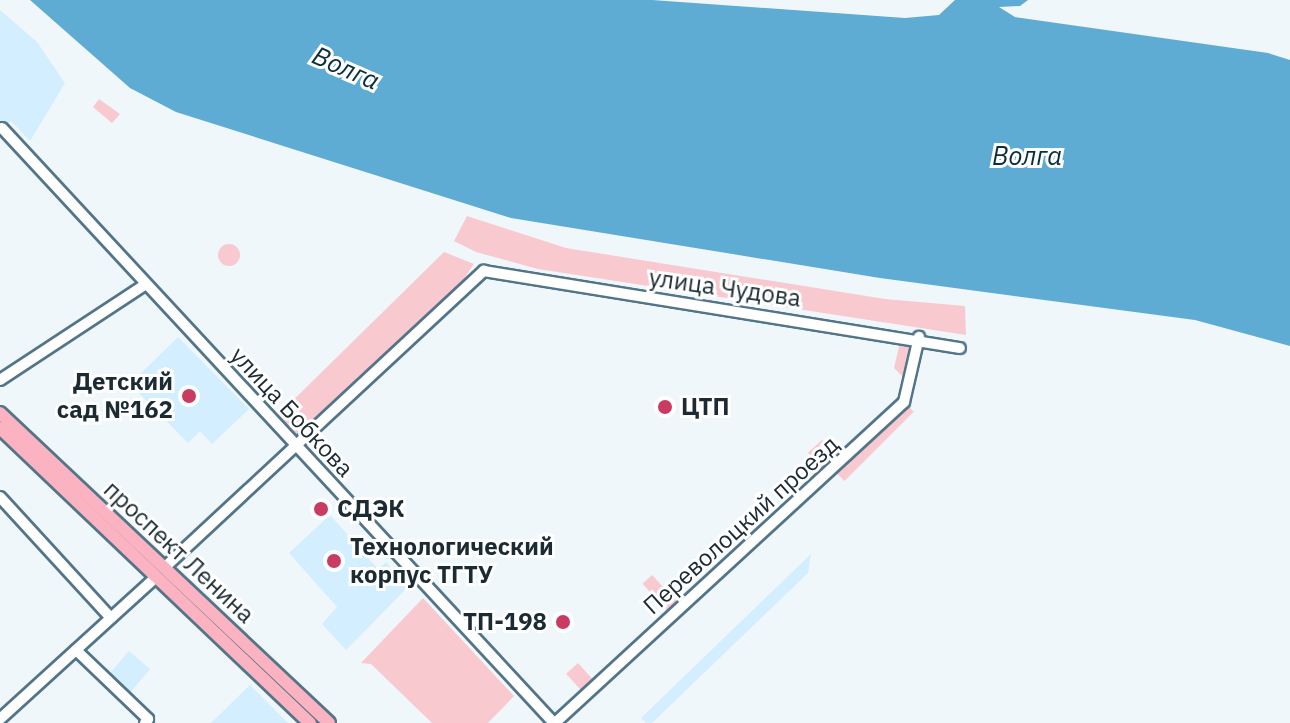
<!DOCTYPE html>
<html>
<head>
<meta charset="utf-8">
<style>
  body { margin:0 }
  #map { position:relative; width:1290px; height:723px; overflow:hidden; background:#eff7fb; font-family:"IBM Plex Sans",sans-serif }
  div>[style] { position:absolute }
  [style*='--x'] { left:calc(var(--x)*1px); top:calc(var(--y)*1px); width:calc(var(--w)*1px); rotate:calc(var(--a)*1deg) }
  .built>* { inset:0; background:#d3eefe; transform-origin:0 0 }
  .green>* { inset:0; background:#f8c9cf; transform-origin:0 0 }
  .round { border-radius:50% }
  .water>* { inset:0; background:#5eabd4 }
  .roads { filter:drop-shadow(2px 0 #537589) drop-shadow(-2px 0 #537589) drop-shadow(0 2px #537589) drop-shadow(0 -2px #537589) }
  .minor>* { height:10px; margin:-5px; padding:0 5px; transform-origin:5px; border-radius:5px; background:#fff }
  .major>* { height:12px; margin:-6px; padding:0 6px; transform-origin:6px; border-radius:6px; background:#fbb3c1 }
  .dots>* { width:22px; height:22px; translate:-50% -50%; box-sizing:border-box; border:4px solid #fff; border-radius:50% }
  span { translate:-50% -50%; white-space:nowrap; text-align:center; line-height:1.15; -webkit-text-stroke:6px #fff; paint-order:stroke }
  .street-label { font-size:24px; color:#1c2b33 }
  .poi-label { font-size:24px; color:#1c2b33; font-weight:700 }
  .right { translate:-100% -50%; text-align:right }
  .left { translate:0 -50%; text-align:left }
  .water-label { font-size:26px; color:#0a2e3f; font-style:italic }
</style>
</head>
<body>
<div id="map">
  <div class="built">
    <div style="clip-path:polygon(0 10px,37px 42px,65px 83px,30px 141px,11px 121px,0 130px)"></div>
    <div style="clip-path:polygon(178px 337px,249px 409px,212px 444px,200px 431px,188px 443px,130px 384px)"></div>
    <div style="clip-path:polygon(330px 515px,378px 569px,386px 562px,408px 587px,346px 650px,322px 624px,337px 607px,289px 553px)"></div>
    <div style="clip-path:polygon(811px 554px,808px 573px,652px 723px,646px 723px,641px 718px)"></div>
    <div style="left:129px;top:651px;width:28px;height:31px;rotate:41deg"></div>
    <div style="clip-path:polygon(250px 685px,288px 723px,211px 723px)"></div>
  </div>
  <div class="green">
    <div style="clip-path:polygon(99px 99px,120px 114px,112px 123px,93px 107px)"></div>
    <div style="clip-path:polygon(467px 216px,566px 248px,885px 299px,965px 306px,966px 335px,538px 269px,476px 252px,454px 241px)"></div>
    <div class="round" style="left:218px;top:244px;width:22px;height:22px"></div>
    <div style="clip-path:polygon(444px 252px,474px 264px,445px 307px,296px 445px,273px 420px)"></div>
    <div style="clip-path:polygon(901px 338px,916px 340px,907px 381px,894px 368px)"></div>
    <div style="left:906px;top:404px;width:11px;height:98px;rotate:45deg"></div>
    <div style="left:822px;top:440px;width:24px;height:19px;rotate:48deg"></div>
    <div style="left:652px;top:575px;width:38px;height:13px;rotate:47deg"></div>
    <div style="clip-path:polygon(423px 598px,514px 696px,488px 723px,432px 723px,371px 664px,361px 663px)"></div>
    <div style="left:578px;top:663px;width:24px;height:16px;rotate:48deg"></div>
  </div>
  <div class="water">
    <div style="clip-path:polygon(30px 0,652px 0,905px 18px,939px 15px,955px 0,1028px 0,1020px 6px,999px 7px,1015px 17px,1268px 53px,1290px 60px,1290px 346px,1195px 320px,880px 278px,511px 218px,176px 112px,130px 88px)"></div>
  </div>
  <div class="roads">
    <div class="minor">
      <div style="--x:2;--y:128;--w:812;--a:47.15"></div>
      <div style="--x:0;--y:380;--w:175;--a:-33.3"></div>
      <div style="--x:0;--y:497;--w:164;--a:47.5"></div>
      <div style="--x:164;--y:568;--w:437;--a:-42.9"></div>
      <div style="--x:484;--y:271;--w:482;--a:9.2"></div>
      <div style="--x:76;--y:650;--w:100;--a:43.8"></div>
      <div style="--x:148;--y:719;--w:5;--a:127"></div>
      <div style="--x:0;--y:719;--w:211;--a:-42.3"></div>
      <div style="--x:555;--y:723;--w:474;--a:-42.6"></div>
      <div style="--x:904;--y:402;--w:67;--a:-77"></div>
    </div>
    <div class="major">
      <div style="--x:0;--y:413;--w:452;--a:43.3"></div>
      <div style="--x:0;--y:428;--w:428;--a:43.6"></div>
    </div>
  </div>
  <div class="dots">
    <div style="left:189px;top:396px;background:#ca3b61"></div>
    <div style="left:665px;top:407px;background:#ca3b61"></div>
    <div style="left:321px;top:509px;background:#ca3b61"></div>
    <div style="left:334px;top:561px;background:#ca3b61"></div>
    <div style="left:563px;top:622px;background:#ca3b61"></div>
  </div>
  <div class="street-label">
    <span style="left:725px;top:288px;rotate:8deg">улица Чудова</span>
    <span style="left:292px;top:412px;rotate:47deg">улица Бобкова</span>
    <span style="left:741px;top:525px;rotate:-42deg">Переволоцкий проезд</span>
    <span style="left:179px;top:552px;rotate:43deg">проспект Ленина</span>
  </div>
  <div class="poi-label">
    <span class="right" style="left:173px;top:396px">Детский<br>сад №162</span>
    <span class="left" style="left:681px;top:407px">ЦТП</span>
    <span class="left" style="left:337px;top:509px">СДЭК</span>
    <span class="left" style="left:350px;top:561px">Технологический<br>корпус ТГТУ</span>
    <span class="right" style="left:547px;top:622px">ТП-198</span>
  </div>
  <div class="water-label">
    <span style="left:346px;top:68px;rotate:24deg">Волга</span>
    <span style="left:1027px;top:156px">Волга</span>
  </div>
</div>
</body>
</html>
